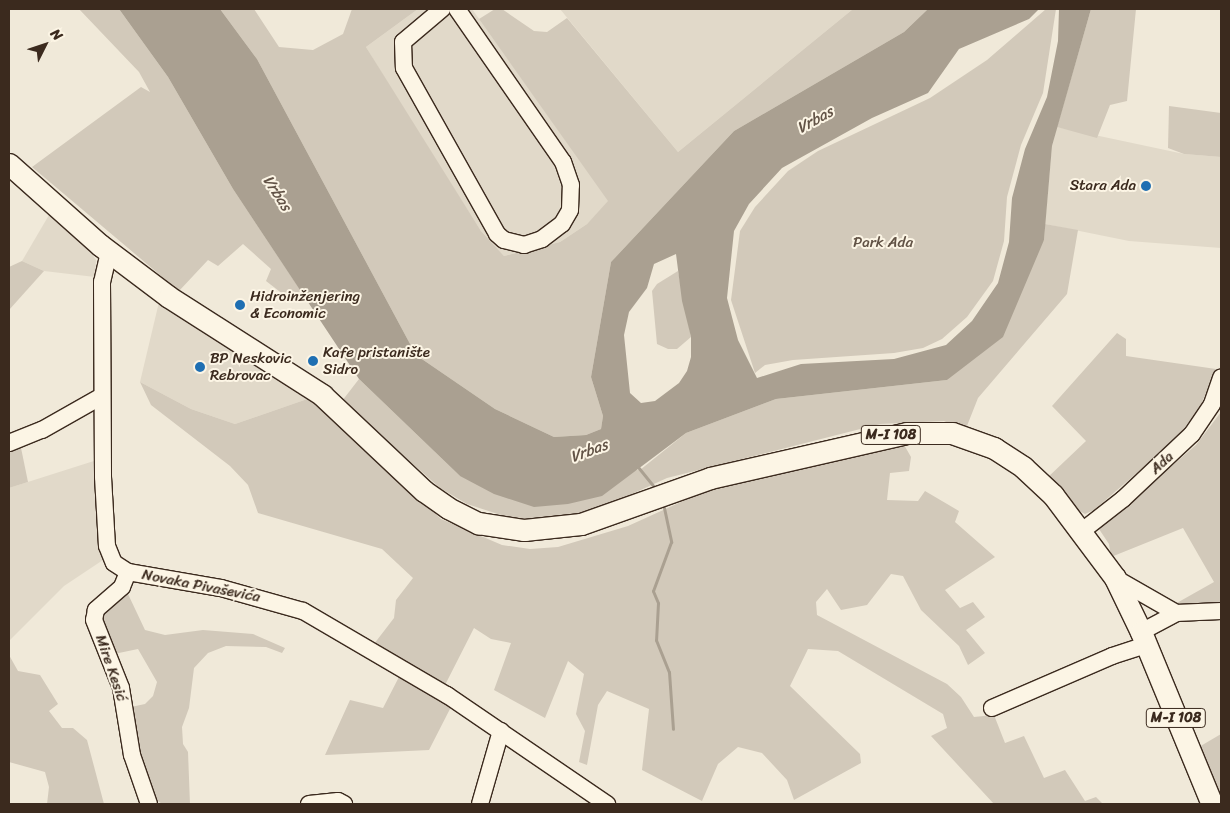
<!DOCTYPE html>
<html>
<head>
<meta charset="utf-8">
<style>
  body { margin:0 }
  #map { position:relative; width:1230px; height:813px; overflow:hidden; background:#f0e9d9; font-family:Sriracha,sans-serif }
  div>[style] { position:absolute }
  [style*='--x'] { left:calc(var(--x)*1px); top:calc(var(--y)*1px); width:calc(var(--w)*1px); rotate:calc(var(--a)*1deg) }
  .built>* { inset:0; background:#e1d9c9 }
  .green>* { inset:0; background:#d2c9ba }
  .water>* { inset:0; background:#aaa091 }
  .stream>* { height:3px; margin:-1.5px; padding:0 1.5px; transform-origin:1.5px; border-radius:1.5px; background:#aaa091 }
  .roads { filter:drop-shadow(1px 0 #3b2a1e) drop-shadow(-1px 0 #3b2a1e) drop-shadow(0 1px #3b2a1e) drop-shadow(0 -1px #3b2a1e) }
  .minor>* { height:16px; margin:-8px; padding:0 8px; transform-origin:8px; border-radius:8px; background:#fcf5e5 }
  .major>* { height:21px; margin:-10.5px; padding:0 10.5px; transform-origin:10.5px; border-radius:10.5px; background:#fcf5e5 }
  .dots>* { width:14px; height:14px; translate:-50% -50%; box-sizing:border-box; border:2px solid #fcf5e5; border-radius:50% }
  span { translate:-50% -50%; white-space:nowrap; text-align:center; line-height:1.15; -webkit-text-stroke:4px #fcf5e5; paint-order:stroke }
  .shield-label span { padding:1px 4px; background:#fcf5e5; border:1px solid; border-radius:4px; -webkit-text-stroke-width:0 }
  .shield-label { font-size:14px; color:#3b2a1e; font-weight:700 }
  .poi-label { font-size:15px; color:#3b2a1e }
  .right { translate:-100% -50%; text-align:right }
  .left { translate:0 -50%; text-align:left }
  .park-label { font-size:15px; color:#615245 }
  .street-label { font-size:15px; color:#3b2a1e }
  .water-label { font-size:16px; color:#625346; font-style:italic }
  .frame { position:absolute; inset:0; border:10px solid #3b2a1e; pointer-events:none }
  .north { position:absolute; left:20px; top:20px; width:50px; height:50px; -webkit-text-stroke:4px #fcf5e5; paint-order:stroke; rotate:49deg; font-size:14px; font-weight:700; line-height:20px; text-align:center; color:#3b2a1e }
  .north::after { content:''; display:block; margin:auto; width:18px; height:22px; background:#3b2a1e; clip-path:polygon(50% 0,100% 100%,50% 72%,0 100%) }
</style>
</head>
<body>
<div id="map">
  <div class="built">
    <div style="clip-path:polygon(418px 9px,472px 9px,609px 201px,587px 224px,560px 242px,504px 256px,481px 231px,416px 130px,366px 47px)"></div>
    <div style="clip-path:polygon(560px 9px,853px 9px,678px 152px)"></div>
    <div style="clip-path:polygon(1057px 127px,1184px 154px,1221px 157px,1221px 248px,1129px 241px,1045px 224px,1052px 146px)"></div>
    <div style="clip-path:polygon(49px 215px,90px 251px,96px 260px,95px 277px,44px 271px,22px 261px)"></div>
    <div style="clip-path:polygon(159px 302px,313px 397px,235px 424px,191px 409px,140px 382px)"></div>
    <div style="clip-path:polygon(97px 460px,103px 560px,64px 586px,9px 641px,9px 488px)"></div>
  </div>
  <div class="green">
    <div style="clip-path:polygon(79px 9px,119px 9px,168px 77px,233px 189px,301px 291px,288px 298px,266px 281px,271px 269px,243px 244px,218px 266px,208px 260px,179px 291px,32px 167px,141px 87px,150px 92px,139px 72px)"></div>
    <div style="clip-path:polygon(220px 9px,254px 9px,279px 47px,313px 50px,343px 34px,352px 9px,418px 9px,366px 47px,481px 231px,504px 256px,560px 242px,587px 224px,608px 201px,479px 19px,495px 9px,502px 9px,534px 31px,547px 32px,567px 18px,678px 152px,853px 9px,928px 9px,904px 32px,734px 131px,611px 262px,591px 377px,603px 416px,601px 429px,586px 435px,554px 437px,495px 409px,416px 355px,257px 59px)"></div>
    <div style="clip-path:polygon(1046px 9px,1056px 9px,1043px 93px,1021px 145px,1007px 197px,1004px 241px,993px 281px,967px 317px,942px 339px,923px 348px,894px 353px,793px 360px,765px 365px,755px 373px,731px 300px,740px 231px,755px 207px,788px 171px,818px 151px,930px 98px,987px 60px)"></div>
    <div style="clip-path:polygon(1091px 9px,1136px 9px,1127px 101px,1110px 105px,1097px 138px,1057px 127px)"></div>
    <div style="clip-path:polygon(1169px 106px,1221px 113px,1221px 157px,1184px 154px,1168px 148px)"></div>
    <div style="clip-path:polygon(1045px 224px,1078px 230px,1067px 294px,978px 398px,965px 431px,944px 421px,880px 424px,667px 478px,599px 509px,564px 520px,536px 519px,507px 517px,467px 504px,440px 488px,342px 401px,359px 379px,460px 476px,640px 470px,686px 433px,776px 399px,947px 380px,1044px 240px)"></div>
    <div style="clip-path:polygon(22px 261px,44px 271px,9px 310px,9px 267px)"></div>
    <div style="clip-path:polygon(678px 271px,691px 337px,677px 349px,668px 349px,657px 344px,652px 291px,657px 284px)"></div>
    <div style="clip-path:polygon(1117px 333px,1126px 339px,1126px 356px,1216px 369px,1200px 407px,1176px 439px,1094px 510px,1085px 514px,1076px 509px,1046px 479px,1086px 441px,1052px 406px)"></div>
    <div style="clip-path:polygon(140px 382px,191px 409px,235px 424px,313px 397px,441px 519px,502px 545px,530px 549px,558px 547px,628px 526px,703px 492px,903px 443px,911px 457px,909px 471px,890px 473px,887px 500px,918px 501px,925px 491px,959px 511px,955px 522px,995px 557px,945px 590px,960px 608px,973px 602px,985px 617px,966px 630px,985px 653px,968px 665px,959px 646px,921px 610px,903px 576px,891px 574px,867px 605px,841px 610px,827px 589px,816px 602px,817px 615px,947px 684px,961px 697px,974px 717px,994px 715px,1005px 743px,1024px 736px,1044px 778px,1065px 770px,1085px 801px,1096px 797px,1103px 804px,994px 804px,931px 736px,947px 728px,943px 714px,838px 651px,808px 649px,790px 686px,860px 754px,861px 763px,794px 800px,787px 780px,762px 753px,738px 747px,718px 764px,702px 801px,642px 770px,649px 709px,607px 691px,598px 705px,587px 765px,579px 762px,585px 731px,576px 714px,584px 674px,568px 661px,545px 718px,494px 690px,511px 643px,491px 639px,474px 628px,444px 687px,374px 644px,394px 618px,396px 600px,413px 578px,382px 549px,258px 513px,248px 485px,230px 466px,151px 405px)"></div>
    <div style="clip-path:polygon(1221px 412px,1221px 607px,1182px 606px,1175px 604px,1214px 582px,1183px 528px,1111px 557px,1109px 544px,1099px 529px,1196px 445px)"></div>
    <div style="clip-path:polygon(20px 443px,28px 482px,9px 488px,9px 447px)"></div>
    <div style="clip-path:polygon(128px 594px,145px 630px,165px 635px,203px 630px,253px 634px,285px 648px,282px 653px,266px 647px,226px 646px,208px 653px,194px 668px,189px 708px,182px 727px,183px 744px,188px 752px,190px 804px,162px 804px,158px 801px,138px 760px,131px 707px,145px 704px,153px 696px,157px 682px,138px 649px,114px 654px,101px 620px,108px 605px)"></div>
    <div style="clip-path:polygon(9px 655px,18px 671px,40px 675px,58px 704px,49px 711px,62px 728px,73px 728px,87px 740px,104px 804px,47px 804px,49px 787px,45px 772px,9px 762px)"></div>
    <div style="clip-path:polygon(400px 675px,452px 705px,429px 750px,325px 755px,350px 700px,383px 708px)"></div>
    <div style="clip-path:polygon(1221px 734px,1221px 802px,1199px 747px)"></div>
  </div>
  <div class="water">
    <div style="clip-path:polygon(evenodd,119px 9px,220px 9px,257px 59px,416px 355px,495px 409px,554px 437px,586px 435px,601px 429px,603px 416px,591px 377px,611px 262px,734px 131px,904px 32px,928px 9px,1039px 9px,1029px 19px,959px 49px,928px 93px,872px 118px,782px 168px,749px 204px,734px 231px,727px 298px,738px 340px,757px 378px,801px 364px,894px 359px,946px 345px,972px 321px,998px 283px,1009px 242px,1012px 198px,1025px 149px,1047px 97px,1058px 41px,1059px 9px,1091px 9px,1052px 146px,1044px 240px,1003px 337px,947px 380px,776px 399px,686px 433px,602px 496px,568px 504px,534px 507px,494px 494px,460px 476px,359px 379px,233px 189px,168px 77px,119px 9px,676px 254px,682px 301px,691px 337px,691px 357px,687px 371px,679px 383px,655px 401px,641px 403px,630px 393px,624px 335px,629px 312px,647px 288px,654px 264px,676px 254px)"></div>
  </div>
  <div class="stream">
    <div style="--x:638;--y:467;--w:28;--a:51"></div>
    <div style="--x:663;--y:503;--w:40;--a:78"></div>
    <div style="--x:671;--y:542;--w:52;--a:110.2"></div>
    <div style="--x:653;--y:591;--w:13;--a:67"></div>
    <div style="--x:658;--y:603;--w:37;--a:93"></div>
    <div style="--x:656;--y:640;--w:35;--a:68"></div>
    <div style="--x:669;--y:672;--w:57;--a:86"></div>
  </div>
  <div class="roads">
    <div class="minor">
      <div style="--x:442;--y:9;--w:51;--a:139.8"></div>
      <div style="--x:403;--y:42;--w:26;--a:88"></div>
      <div style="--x:404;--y:68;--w:190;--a:60.7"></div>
      <div style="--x:497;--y:234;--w:9;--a:41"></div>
      <div style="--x:504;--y:240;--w:21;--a:14"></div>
      <div style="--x:524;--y:245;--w:19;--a:-18"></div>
      <div style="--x:542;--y:239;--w:25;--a:-37"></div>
      <div style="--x:562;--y:224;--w:16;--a:-60"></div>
      <div style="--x:570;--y:210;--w:25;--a:-88"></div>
      <div style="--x:571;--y:185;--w:24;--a:-109"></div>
      <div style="--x:563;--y:162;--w:186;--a:-124.7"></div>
      <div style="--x:109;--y:252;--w:31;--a:103"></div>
      <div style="--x:102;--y:282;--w:195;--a:89.7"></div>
      <div style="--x:103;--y:477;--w:69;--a:86.7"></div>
      <div style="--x:107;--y:546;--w:18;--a:68"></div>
      <div style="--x:114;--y:563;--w:17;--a:33"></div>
      <div style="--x:128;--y:572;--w:94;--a:9.8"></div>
      <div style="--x:221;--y:588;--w:85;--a:15.7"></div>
      <div style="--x:303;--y:611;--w:167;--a:30.3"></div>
      <div style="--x:447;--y:695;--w:194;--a:34.3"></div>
      <div style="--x:9;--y:443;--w:35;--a:-22"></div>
      <div style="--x:42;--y:430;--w:69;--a:-29.5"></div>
      <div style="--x:1082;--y:531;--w:52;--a:-38"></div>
      <div style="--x:1123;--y:499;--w:95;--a:-43.3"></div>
      <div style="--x:1192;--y:434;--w:36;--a:-56"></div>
      <div style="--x:1212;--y:404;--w:28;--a:-71"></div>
      <div style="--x:128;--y:572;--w:16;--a:112"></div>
      <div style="--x:122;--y:587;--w:35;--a:139"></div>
      <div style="--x:96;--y:610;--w:10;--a:101"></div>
      <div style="--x:94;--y:620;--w:73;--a:68.3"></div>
      <div style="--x:121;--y:688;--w:68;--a:80.7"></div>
      <div style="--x:132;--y:755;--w:52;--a:70.9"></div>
      <div style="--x:1115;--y:578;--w:70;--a:29.8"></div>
      <div style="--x:1176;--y:613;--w:45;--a:-2.5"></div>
      <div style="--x:1141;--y:632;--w:40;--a:-28"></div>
      <div style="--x:992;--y:708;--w:131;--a:-23.4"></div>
      <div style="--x:1112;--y:656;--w:36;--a:-18"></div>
      <div style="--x:309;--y:804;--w:29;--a:-6"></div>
      <div style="--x:338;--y:801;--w:7;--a:27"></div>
      <div style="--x:480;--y:804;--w:76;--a:-74"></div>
    </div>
    <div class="major">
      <div style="--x:9;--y:164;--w:122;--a:41.7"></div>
      <div style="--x:100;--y:245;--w:86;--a:37"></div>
      <div style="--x:169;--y:297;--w:182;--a:32.6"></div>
      <div style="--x:322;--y:395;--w:140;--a:43.3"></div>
      <div style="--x:424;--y:491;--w:29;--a:35"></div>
      <div style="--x:448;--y:508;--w:34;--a:27"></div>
      <div style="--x:478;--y:523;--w:47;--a:8.7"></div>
      <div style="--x:524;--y:530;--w:57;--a:-6"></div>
      <div style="--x:581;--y:524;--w:137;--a:-19.6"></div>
      <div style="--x:710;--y:478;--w:202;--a:-12.9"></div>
      <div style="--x:907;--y:433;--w:45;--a:0"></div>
      <div style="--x:952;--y:433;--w:45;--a:19.7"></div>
      <div style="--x:994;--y:448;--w:35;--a:33"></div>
      <div style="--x:1023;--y:467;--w:41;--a:43"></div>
      <div style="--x:1053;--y:495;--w:104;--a:53.2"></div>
      <div style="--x:1115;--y:578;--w:60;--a:64.3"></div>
      <div style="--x:1141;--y:632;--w:186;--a:67.6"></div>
    </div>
  </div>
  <div class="dots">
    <div style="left:1146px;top:186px;background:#1f6fb2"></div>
    <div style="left:240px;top:305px;background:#1f6fb2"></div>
    <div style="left:313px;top:361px;background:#1f6fb2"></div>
    <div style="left:200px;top:367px;background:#1f6fb2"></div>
  </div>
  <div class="shield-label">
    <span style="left:891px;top:435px">M-I 108</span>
    <span style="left:1176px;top:718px">M-I 108</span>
  </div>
  <div class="poi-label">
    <span class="right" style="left:1136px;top:186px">Stara Ada</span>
    <span class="left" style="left:250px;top:305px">Hidroinženjering<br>&amp; Economic</span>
    <span class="left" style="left:323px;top:361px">Kafe pristanište<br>Sidro</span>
    <span class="left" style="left:210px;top:367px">BP Neskovic<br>Rebrovac</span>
  </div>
  <div class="park-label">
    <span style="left:883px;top:243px">Park Ada</span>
  </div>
  <div class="street-label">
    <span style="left:1162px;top:463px;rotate:-43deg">Ada</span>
    <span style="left:201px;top:586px;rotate:11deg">Novaka Pivaševića</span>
    <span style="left:111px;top:668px;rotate:71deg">Mire Kesić</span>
  </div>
  <div class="water-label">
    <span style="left:815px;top:120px;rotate:-29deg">Vrbas</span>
    <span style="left:277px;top:193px;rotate:57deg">Vrbas</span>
    <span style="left:589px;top:451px;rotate:-21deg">Vrbas</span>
  </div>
  <div class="frame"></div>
  <div class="north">N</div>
</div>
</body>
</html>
